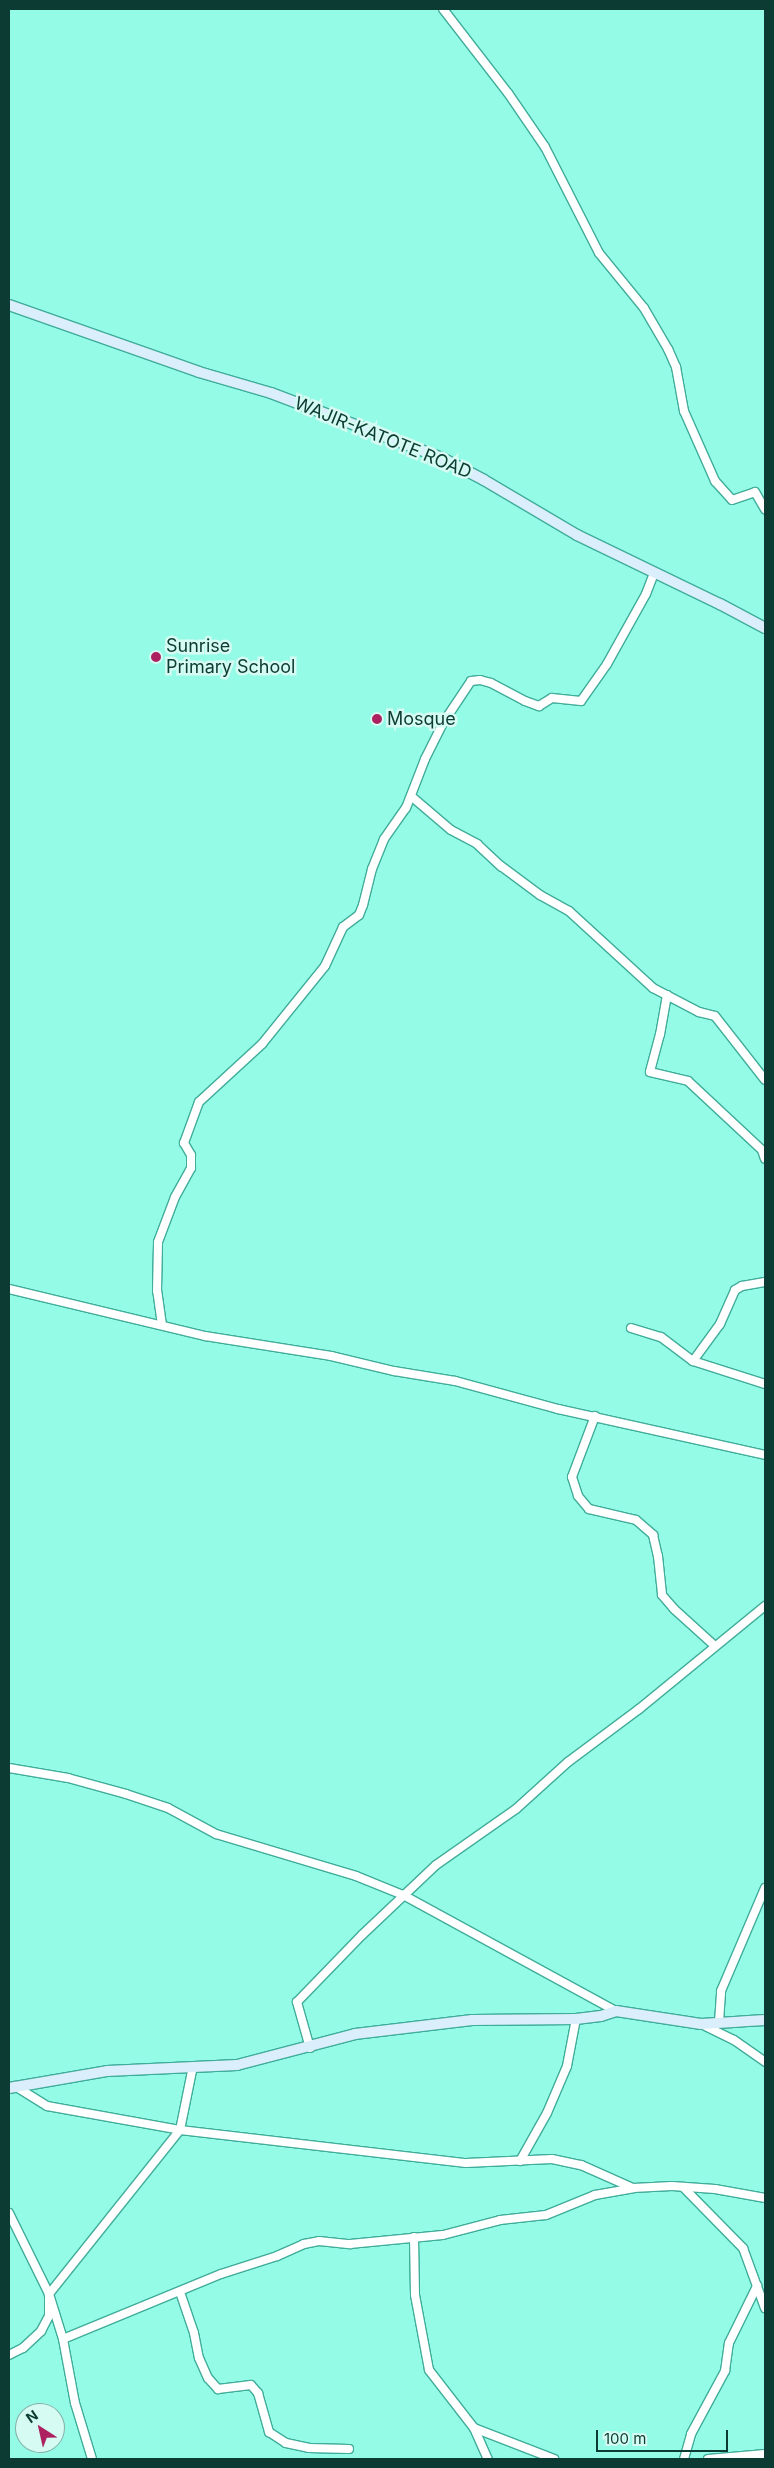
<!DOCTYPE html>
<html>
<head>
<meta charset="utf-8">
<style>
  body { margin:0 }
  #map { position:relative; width:774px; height:2468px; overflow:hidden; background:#93fbe6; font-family:Inter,sans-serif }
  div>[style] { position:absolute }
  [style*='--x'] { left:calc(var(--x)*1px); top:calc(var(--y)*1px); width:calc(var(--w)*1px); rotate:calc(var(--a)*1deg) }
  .roads { filter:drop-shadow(1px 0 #40ad9a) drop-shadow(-1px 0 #40ad9a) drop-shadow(0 1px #40ad9a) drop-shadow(0 -1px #40ad9a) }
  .street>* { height:8px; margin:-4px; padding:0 4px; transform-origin:4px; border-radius:4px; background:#fff }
  .secondary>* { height:10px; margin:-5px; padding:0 5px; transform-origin:5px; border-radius:5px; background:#daeefb }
  .dots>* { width:14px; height:14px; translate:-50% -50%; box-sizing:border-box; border:2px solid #d5fbf2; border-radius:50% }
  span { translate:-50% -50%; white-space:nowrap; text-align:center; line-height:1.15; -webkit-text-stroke:5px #d5fbf2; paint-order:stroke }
  .street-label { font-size:18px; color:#0c3b33 }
  .poi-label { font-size:18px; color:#0c3b33 }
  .left { translate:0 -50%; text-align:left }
  .frame { position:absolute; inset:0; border:10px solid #0c3b33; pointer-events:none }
  .north { position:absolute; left:15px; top:2403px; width:50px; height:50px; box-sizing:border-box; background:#d5fbf2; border:1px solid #85aea6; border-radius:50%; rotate:325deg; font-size:14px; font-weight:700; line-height:20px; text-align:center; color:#0c3b33 }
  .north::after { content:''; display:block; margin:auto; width:18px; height:22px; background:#ad2160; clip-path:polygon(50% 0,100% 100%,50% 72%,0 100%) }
  .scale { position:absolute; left:596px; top:2430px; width:132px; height:22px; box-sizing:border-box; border:2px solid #0c3b33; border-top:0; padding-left:6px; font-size:15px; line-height:18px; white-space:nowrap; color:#0c3b33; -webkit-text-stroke:4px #d5fbf2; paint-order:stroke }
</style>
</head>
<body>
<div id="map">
  <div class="roads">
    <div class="street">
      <div style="--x:443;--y:9;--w:106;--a:52.3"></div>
      <div style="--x:508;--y:93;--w:65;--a:55.6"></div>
      <div style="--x:545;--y:147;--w:119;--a:63"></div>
      <div style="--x:599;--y:253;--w:71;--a:50.7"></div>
      <div style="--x:644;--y:308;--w:48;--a:59.7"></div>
      <div style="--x:668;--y:349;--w:20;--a:66"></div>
      <div style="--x:676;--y:367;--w:45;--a:79.7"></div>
      <div style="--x:684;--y:411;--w:77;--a:66.1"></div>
      <div style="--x:715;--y:481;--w:25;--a:48"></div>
      <div style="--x:732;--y:500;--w:24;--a:-19"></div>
      <div style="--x:755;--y:492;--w:20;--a:60"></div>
      <div style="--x:411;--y:796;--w:52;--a:40.4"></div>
      <div style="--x:451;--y:830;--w:30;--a:28"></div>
      <div style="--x:477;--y:844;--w:33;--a:43"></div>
      <div style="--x:501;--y:866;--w:49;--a:36.6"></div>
      <div style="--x:540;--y:895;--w:33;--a:29"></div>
      <div style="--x:569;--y:911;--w:114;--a:42.5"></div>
      <div style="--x:653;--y:988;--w:52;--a:27.6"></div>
      <div style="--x:699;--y:1012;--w:16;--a:14"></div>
      <div style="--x:715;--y:1016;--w:81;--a:52"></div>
      <div style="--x:667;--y:995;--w:40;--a:100"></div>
      <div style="--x:660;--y:1034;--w:39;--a:105"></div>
      <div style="--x:650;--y:1072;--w:39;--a:13"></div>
      <div style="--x:688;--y:1081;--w:101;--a:43"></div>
      <div style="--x:762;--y:1150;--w:9;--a:72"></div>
      <div style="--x:9;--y:1289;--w:202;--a:13.5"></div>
      <div style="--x:205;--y:1336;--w:128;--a:9"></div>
      <div style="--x:331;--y:1356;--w:65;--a:13.4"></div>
      <div style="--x:394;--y:1371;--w:62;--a:9.3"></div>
      <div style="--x:455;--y:1381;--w:107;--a:15.2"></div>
      <div style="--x:558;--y:1409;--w:212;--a:12.5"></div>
      <div style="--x:162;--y:1325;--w:34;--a:-98"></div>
      <div style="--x:157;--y:1291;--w:49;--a:-88.8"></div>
      <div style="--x:158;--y:1242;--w:48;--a:-69.3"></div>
      <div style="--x:175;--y:1197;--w:33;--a:-61"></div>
      <div style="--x:191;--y:1168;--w:13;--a:-90"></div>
      <div style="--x:191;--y:1155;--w:14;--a:-120"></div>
      <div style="--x:184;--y:1143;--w:44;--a:-69.9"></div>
      <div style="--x:199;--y:1102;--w:86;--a:-42.6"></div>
      <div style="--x:262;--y:1044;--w:100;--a:-51.1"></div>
      <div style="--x:325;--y:966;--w:43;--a:-65.2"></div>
      <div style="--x:343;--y:927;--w:20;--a:-37"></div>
      <div style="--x:359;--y:915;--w:11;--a:-68"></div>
      <div style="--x:363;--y:905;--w:37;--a:-76"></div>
      <div style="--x:372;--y:869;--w:32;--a:-68"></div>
      <div style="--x:384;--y:839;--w:38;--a:-55"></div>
      <div style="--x:406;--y:808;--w:53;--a:-68.8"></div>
      <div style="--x:425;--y:759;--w:40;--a:-63.4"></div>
      <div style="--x:443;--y:723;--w:50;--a:-56.3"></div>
      <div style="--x:471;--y:681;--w:9;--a:-6"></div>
      <div style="--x:480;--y:680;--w:11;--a:15"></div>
      <div style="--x:491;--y:683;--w:38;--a:28"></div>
      <div style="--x:525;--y:701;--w:15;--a:20"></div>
      <div style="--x:539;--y:706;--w:15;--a:-32"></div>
      <div style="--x:552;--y:698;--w:29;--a:6"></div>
      <div style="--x:581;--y:701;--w:45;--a:-54.9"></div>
      <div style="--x:607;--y:664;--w:80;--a:-60.9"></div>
      <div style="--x:646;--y:594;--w:22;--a:-69"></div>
      <div style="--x:631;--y:1328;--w:31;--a:17"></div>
      <div style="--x:661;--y:1337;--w:40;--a:37"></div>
      <div style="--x:693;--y:1361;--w:76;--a:17.7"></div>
      <div style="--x:693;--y:1361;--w:46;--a:-53.9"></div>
      <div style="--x:720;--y:1324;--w:37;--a:-66"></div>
      <div style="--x:735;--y:1290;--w:8;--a:-30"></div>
      <div style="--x:742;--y:1286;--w:23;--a:-10"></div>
      <div style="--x:595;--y:1416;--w:65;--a:110.7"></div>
      <div style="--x:572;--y:1477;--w:20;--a:72"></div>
      <div style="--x:578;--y:1496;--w:17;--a:50"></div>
      <div style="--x:589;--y:1509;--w:48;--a:13.2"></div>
      <div style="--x:636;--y:1520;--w:23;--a:41"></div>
      <div style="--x:653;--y:1535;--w:22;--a:77"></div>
      <div style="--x:658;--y:1556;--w:39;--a:84"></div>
      <div style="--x:662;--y:1595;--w:18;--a:49"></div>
      <div style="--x:674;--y:1609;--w:55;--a:42.1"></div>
      <div style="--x:9;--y:1768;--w:60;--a:9.6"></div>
      <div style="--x:68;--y:1778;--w:60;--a:15.4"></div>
      <div style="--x:126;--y:1794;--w:44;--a:18.4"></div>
      <div style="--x:168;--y:1808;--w:55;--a:28.4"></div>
      <div style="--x:216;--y:1834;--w:146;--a:16.7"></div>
      <div style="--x:356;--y:1876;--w:51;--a:22"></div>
      <div style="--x:403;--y:1895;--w:243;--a:28.6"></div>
      <div style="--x:719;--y:2022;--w:31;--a:-86"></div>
      <div style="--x:721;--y:1991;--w:112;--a:-66.9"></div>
      <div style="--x:703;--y:2025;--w:34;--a:26"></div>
      <div style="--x:734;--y:2040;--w:38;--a:35"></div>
      <div style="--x:310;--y:2048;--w:48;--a:-105.8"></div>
      <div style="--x:297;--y:2002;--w:93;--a:-45.9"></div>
      <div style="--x:362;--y:1935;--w:102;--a:-43.4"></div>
      <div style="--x:436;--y:1865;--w:98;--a:-35"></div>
      <div style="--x:516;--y:1809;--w:70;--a:-42.1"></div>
      <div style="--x:568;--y:1762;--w:89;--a:-36.7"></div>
      <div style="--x:639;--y:1709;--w:163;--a:-39.3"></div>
      <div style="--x:15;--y:2086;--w:38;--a:32"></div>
      <div style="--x:47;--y:2106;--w:135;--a:10.2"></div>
      <div style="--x:180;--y:2130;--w:288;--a:6.6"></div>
      <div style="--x:466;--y:2163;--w:86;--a:-2.7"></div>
      <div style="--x:552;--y:2159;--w:30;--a:12"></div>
      <div style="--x:581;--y:2165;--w:57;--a:23.9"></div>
      <div style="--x:633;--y:2188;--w:39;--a:-3"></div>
      <div style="--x:672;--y:2186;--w:43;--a:4"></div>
      <div style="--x:715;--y:2189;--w:51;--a:10.2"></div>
      <div style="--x:520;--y:2161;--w:55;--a:-60.6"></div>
      <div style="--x:547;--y:2113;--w:51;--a:-66.9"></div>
      <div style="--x:567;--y:2066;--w:48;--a:-79.2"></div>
      <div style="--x:683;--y:2187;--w:86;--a:45.5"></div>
      <div style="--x:743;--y:2248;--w:64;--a:69.9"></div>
      <div style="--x:9;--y:2213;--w:90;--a:63.7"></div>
      <div style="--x:49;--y:2294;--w:47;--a:72.7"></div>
      <div style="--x:63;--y:2339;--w:65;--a:79.4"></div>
      <div style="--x:75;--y:2403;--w:59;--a:73.1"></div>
      <div style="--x:414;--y:2237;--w:58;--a:89"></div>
      <div style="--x:415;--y:2295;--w:76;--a:79.4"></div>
      <div style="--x:429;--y:2370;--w:73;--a:52.2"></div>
      <div style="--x:474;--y:2428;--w:34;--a:66"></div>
      <div style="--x:180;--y:2292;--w:43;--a:71.1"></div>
      <div style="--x:194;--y:2333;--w:25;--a:79"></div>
      <div style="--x:199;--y:2358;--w:22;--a:66"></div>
      <div style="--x:208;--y:2378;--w:15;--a:48"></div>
      <div style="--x:218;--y:2389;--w:33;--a:-7"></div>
      <div style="--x:251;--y:2385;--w:11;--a:49"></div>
      <div style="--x:258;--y:2393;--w:41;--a:74.2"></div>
      <div style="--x:269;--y:2432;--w:20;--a:33"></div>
      <div style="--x:286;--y:2443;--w:24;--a:12"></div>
      <div style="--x:309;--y:2448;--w:40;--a:1.4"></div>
      <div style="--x:63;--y:2339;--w:171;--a:-22.4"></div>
      <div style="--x:221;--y:2274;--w:59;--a:-17.8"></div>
      <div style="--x:277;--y:2256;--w:30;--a:-24"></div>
      <div style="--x:304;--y:2244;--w:15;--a:-11"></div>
      <div style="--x:319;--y:2241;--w:31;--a:6"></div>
      <div style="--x:350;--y:2244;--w:93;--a:-5.5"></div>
      <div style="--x:443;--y:2235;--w:59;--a:-14.7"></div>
      <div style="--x:500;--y:2220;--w:46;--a:-6.2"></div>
      <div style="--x:546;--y:2215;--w:53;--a:-22.2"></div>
      <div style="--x:595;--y:2195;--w:39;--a:-10"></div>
      <div style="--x:9;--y:2355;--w:16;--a:-27"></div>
      <div style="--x:23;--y:2348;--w:25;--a:-43"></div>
      <div style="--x:41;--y:2331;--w:17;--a:-62"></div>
      <div style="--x:49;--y:2316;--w:22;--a:-90"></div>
      <div style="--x:49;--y:2294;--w:210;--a:-51.4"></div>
      <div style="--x:180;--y:2130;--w:65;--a:-78.5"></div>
      <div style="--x:474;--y:2428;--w:86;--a:21.2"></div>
      <div style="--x:684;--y:2459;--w:26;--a:-74"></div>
      <div style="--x:691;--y:2434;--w:72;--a:-61.6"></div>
      <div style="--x:725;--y:2371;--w:28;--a:-82"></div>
      <div style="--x:729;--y:2343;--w:64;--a:-63.8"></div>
      <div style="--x:708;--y:2459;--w:57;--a:-5"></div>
    </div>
    <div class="secondary">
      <div style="--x:9;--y:305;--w:201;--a:19.4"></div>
      <div style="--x:199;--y:372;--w:75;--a:16.3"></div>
      <div style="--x:271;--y:393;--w:183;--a:20.8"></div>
      <div style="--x:442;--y:458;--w:47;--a:27.6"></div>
      <div style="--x:484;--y:480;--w:108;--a:30.6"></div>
      <div style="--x:577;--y:535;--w:159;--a:25.8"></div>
      <div style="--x:720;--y:604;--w:51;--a:28.1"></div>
      <div style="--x:9;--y:2088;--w:99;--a:-9.8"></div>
      <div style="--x:107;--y:2071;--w:130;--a:-2.6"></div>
      <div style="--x:237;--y:2065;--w:122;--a:-14.7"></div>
      <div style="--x:355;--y:2034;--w:118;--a:-6.8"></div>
      <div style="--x:472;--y:2020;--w:104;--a:-0.6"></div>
      <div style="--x:576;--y:2019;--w:25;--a:-7"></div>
      <div style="--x:601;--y:2016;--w:16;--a:-18"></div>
      <div style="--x:616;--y:2011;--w:86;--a:8.7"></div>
      <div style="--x:701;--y:2024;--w:64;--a:-3.6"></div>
    </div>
  </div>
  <div class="dots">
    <div style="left:156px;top:657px;background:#ad2160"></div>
    <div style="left:377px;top:719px;background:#ad2160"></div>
  </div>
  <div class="street-label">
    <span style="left:383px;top:438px;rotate:22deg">WAJIR-KATOTE ROAD</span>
  </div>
  <div class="poi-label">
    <span class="left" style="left:166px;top:657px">Sunrise<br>Primary School</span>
    <span class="left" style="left:387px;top:719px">Mosque</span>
  </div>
  <div class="frame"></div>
  <div class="north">N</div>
  <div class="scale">100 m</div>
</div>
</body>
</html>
